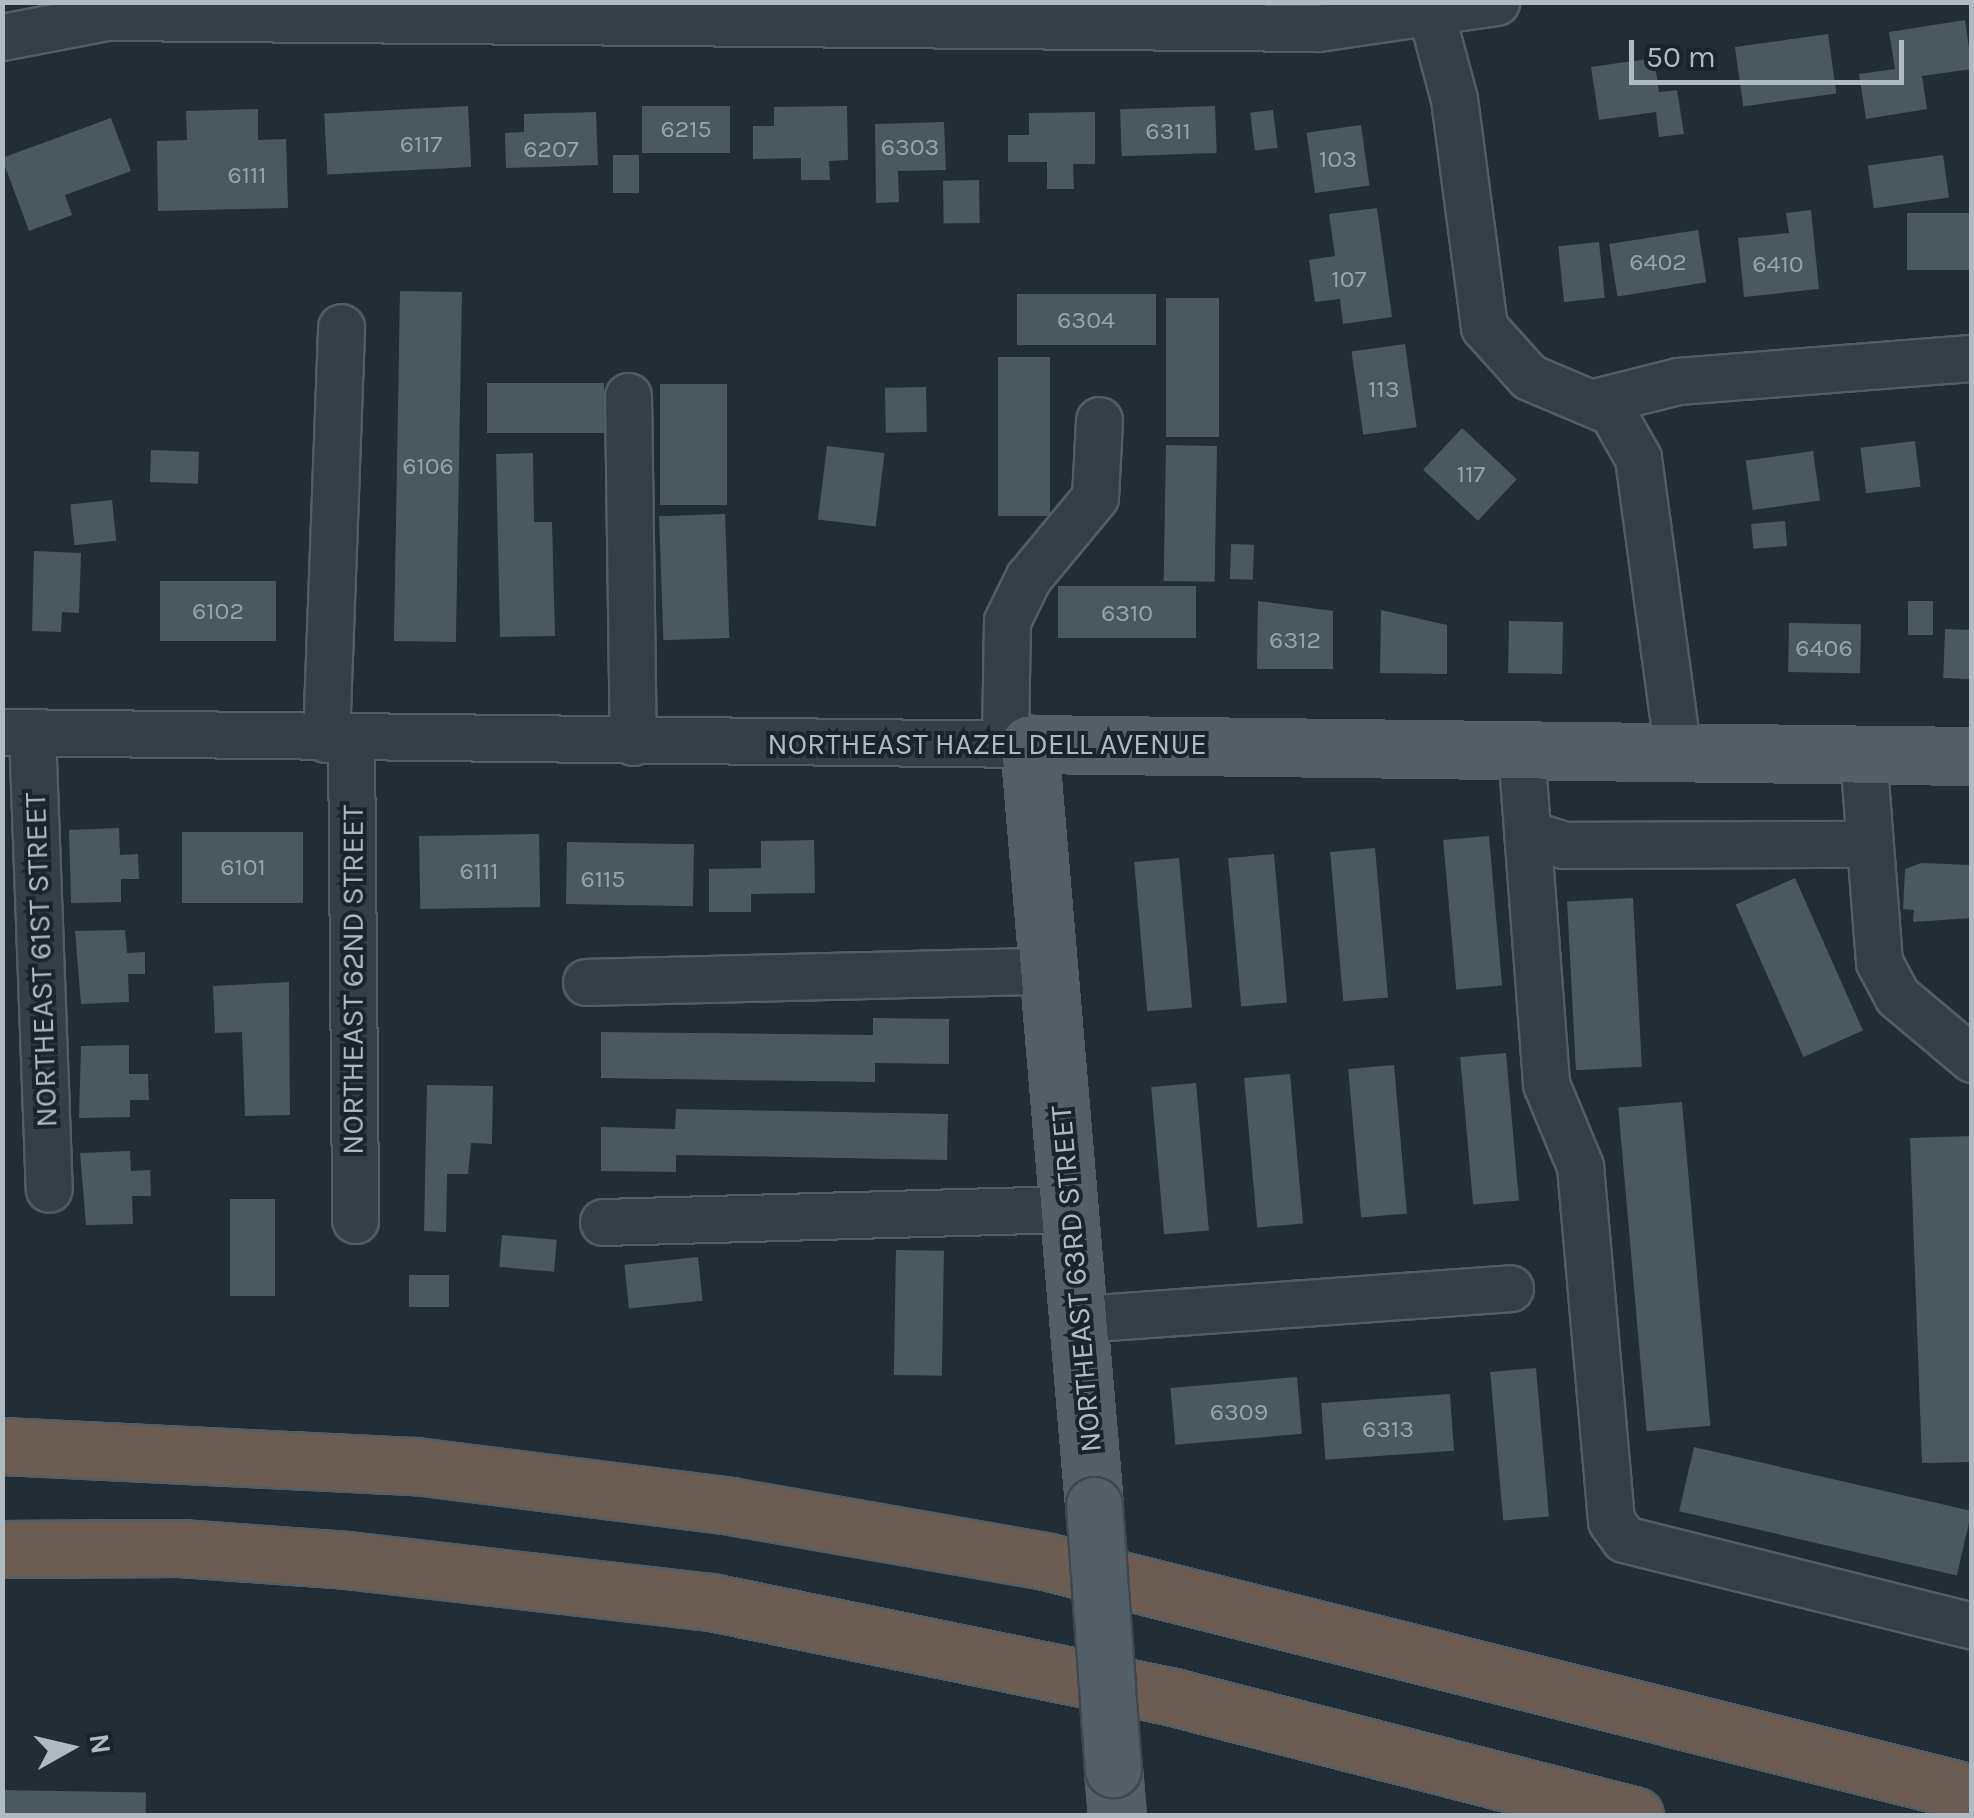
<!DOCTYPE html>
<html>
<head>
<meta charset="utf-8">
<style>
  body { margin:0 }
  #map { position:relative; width:1974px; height:1818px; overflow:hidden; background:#222d35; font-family:Karla,sans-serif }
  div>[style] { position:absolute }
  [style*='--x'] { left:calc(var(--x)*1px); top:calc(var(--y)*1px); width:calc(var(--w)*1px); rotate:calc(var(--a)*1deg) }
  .building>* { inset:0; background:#4b5860; transform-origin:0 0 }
  .roads { filter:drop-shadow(2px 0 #535d63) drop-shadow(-2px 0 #535d63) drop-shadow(0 2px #535d63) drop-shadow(0 -2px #535d63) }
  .minor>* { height:45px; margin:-22.5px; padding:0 22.5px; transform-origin:22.5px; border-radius:22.5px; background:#353f46 }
  .major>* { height:55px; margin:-27.5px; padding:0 27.5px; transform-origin:27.5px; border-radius:27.5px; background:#535e66 }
  .highway>* { height:55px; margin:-27.5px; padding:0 27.5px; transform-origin:27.5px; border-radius:27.5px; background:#6b5d53 }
  .bridges { filter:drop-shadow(2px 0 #3f484f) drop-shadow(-2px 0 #3f484f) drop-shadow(0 2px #3f484f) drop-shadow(0 -2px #3f484f) }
  .major-bridge>* { height:55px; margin:-27.5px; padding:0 27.5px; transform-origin:27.5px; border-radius:27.5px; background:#535e66 }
  span { translate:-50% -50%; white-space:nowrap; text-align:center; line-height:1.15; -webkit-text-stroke:8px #1b242a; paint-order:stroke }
  .number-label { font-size:25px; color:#97a2aa }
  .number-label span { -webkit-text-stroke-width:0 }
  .street-label { font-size:30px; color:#b0bac2 }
  .frame { position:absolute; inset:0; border:5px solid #b0bac2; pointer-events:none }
  .north { position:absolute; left:20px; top:1698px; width:100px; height:100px; -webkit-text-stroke:8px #1b242a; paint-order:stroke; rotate:82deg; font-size:28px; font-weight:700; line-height:40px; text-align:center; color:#b0bac2 }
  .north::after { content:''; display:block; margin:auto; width:35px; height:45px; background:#b0bac2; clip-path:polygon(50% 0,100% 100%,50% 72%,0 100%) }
  .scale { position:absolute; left:1629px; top:40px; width:275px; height:45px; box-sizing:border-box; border:5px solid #b0bac2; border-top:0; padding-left:12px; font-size:30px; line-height:35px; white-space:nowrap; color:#b0bac2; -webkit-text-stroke:8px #1b242a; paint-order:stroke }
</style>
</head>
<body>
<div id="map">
  <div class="building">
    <div style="clip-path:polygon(1965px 20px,1972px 69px,1922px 76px,1927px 109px,1866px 119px,1859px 74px,1895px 69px,1889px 32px)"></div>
    <div style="left:1828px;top:34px;width:60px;height:94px;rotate:82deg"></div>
    <div style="clip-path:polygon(1654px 58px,1659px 92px,1677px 90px,1684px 134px,1659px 137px,1656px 112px,1599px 120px,1591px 67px)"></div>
    <div style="left:468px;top:106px;width:61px;height:144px;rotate:87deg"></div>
    <div style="left:642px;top:106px;width:88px;height:47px"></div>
    <div style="clip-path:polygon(847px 106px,848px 160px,829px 161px,830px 180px,801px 180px,801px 158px,753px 159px,753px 126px,774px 126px,774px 107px)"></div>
    <div style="left:1215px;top:106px;width:47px;height:95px;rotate:88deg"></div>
    <div style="clip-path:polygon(258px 109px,258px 140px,286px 139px,288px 208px,158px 211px,157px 141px,187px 140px,186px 111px)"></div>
    <div style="left:1273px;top:110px;width:38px;height:23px;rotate:83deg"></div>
    <div style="clip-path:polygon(596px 112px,598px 165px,506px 168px,505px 133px,524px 132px,524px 114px)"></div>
    <div style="clip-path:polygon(1095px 112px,1095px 164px,1073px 164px,1074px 189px,1047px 189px,1047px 162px,1008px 162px,1008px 135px,1029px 135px,1029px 113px)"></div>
    <div style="clip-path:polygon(111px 118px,131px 171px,65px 195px,72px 215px,29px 231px,2px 158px)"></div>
    <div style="clip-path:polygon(944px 122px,946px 170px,898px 171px,899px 202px,876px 203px,875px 124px)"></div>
    <div style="left:1361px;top:125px;width:61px;height:55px;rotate:82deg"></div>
    <div style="left:613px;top:155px;width:26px;height:38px"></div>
    <div style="left:1943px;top:155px;width:43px;height:76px;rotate:82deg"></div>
    <div style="left:979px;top:180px;width:43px;height:36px;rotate:89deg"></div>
    <div style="clip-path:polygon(1377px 208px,1392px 317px,1343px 324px,1340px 299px,1315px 302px,1309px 260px,1335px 256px,1329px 214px)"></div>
    <div style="clip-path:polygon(1811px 210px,1819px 289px,1744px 297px,1738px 238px,1789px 233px,1786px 213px)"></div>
    <div style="left:1972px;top:213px;width:57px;height:65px;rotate:90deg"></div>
    <div style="left:1698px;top:230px;width:53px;height:90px;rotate:81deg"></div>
    <div style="left:1599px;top:242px;width:56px;height:41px;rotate:84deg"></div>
    <div style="left:400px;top:291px;width:62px;height:350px;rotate:1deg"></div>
    <div style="left:1156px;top:294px;width:51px;height:139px;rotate:90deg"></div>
    <div style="left:1166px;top:298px;width:53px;height:139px"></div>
    <div style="left:1405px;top:344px;width:84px;height:54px;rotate:82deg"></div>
    <div style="left:1050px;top:357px;width:159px;height:52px;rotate:90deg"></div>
    <div style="left:487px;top:383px;width:117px;height:50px"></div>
    <div style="left:727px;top:384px;width:121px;height:67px;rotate:90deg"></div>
    <div style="left:926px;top:387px;width:45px;height:41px;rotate:89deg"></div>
    <div style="left:1462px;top:428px;width:75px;height:57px;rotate:43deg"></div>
    <div style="left:1915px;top:441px;width:46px;height:55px;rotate:83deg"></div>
    <div style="left:1166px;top:445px;width:51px;height:136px;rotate:1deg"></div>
    <div style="left:827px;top:446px;width:58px;height:74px;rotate:7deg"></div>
    <div style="left:151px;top:450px;width:48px;height:32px;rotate:2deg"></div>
    <div style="left:1813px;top:451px;width:50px;height:68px;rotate:82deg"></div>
    <div style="clip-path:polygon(533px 453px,534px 522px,552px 522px,555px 636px,500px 637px,496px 454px)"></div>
    <div style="left:112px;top:500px;width:41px;height:42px;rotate:84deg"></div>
    <div style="left:725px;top:514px;width:124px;height:66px;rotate:88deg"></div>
    <div style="left:1785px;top:521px;width:25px;height:34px;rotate:85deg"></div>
    <div style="left:1231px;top:544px;width:23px;height:35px;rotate:2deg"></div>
    <div style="clip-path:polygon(34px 551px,81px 553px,79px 613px,62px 612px,61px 632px,32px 631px)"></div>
    <div style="left:160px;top:581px;width:116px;height:60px"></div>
    <div style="left:1058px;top:586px;width:138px;height:52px"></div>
    <div style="clip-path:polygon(1258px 601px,1333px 611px,1333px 669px,1257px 669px)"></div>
    <div style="left:1908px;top:601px;width:25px;height:34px"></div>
    <div style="clip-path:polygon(1381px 610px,1447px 625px,1447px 674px,1380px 673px)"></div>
    <div style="left:1509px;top:621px;width:54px;height:52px;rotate:1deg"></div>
    <div style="left:1789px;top:623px;width:72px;height:49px;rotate:1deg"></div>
    <div style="left:1945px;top:629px;width:27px;height:49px;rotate:2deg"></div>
    <div style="clip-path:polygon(119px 828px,120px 855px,138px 854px,139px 879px,121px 879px,121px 902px,71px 903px,69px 830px)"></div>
    <div style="left:182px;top:832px;width:121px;height:71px"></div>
    <div style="left:539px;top:834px;width:73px;height:120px;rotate:89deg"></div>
    <div style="left:1489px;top:836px;width:150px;height:46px;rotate:85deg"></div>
    <div style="clip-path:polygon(814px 840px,815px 893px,751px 894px,751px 912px,709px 912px,709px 869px,761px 868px,761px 841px)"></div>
    <div style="left:567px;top:842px;width:127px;height:62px;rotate:1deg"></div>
    <div style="left:1375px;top:848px;width:150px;height:45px;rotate:85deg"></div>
    <div style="left:1274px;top:854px;width:149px;height:46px;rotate:85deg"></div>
    <div style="left:1179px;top:858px;width:150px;height:45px;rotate:85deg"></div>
    <div style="clip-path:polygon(1921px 863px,1972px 865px,1972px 918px,1913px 922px,1914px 910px,1903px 909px,1905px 869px)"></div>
    <div style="left:1795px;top:878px;width:167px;height:65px;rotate:66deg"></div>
    <div style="left:1633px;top:898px;width:169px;height:66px;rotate:87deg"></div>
    <div style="clip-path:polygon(125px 930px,127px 953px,145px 952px,145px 974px,128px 974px,129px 1002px,81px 1004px,75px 931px)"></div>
    <div style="clip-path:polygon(289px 982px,290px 1115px,245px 1116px,242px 1032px,215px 1033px,213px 986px)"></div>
    <div style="clip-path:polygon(873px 1018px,949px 1019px,949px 1064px,875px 1063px,875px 1082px,601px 1078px,601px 1032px,873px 1035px)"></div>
    <div style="clip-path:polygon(129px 1045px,129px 1074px,148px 1074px,149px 1100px,130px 1100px,130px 1117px,79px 1118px,81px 1046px)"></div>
    <div style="left:1506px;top:1053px;width:148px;height:46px;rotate:85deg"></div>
    <div style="left:1394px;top:1065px;width:149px;height:46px;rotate:85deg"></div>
    <div style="left:1290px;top:1074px;width:150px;height:46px;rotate:85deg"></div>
    <div style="left:1196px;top:1083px;width:148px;height:45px;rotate:85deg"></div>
    <div style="clip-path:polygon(427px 1085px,493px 1086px,492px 1144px,471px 1143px,468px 1174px,447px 1174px,446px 1232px,424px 1231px)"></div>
    <div style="left:1682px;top:1102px;width:325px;height:64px;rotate:85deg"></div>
    <div style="clip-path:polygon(676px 1109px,948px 1114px,947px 1160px,676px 1155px,676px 1172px,601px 1171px,601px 1127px,675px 1129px)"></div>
    <div style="clip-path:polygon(1972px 1136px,1972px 1462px,1922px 1463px,1910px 1138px)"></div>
    <div style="clip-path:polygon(130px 1151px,131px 1171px,150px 1170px,151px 1196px,132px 1196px,133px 1224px,86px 1225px,80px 1153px)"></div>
    <div style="left:230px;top:1199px;width:45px;height:97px"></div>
    <div style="left:502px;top:1235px;width:55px;height:32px;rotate:5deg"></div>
    <div style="left:896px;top:1250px;width:48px;height:125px;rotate:1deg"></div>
    <div style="left:698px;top:1257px;width:44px;height:74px;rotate:84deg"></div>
    <div style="left:409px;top:1275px;width:40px;height:32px"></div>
    <div style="left:1536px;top:1368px;width:149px;height:46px;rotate:85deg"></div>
    <div style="left:1297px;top:1377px;width:57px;height:127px;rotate:85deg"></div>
    <div style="left:1450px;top:1394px;width:57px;height:129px;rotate:86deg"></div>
    <div style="left:1694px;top:1447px;width:285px;height:66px;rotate:13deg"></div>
    <div style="left:2px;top:1790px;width:144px;height:26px;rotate:1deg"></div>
  </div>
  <div class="roads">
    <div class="minor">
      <div style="--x:1428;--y:2;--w:100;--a:75"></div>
      <div style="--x:1454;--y:99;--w:230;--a:82.5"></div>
      <div style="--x:1484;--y:327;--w:67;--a:48"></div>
      <div style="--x:1529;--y:377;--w:90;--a:22.9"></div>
      <div style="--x:1612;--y:412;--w:53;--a:60.5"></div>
      <div style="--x:1638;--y:458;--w:297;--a:82.3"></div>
      <div style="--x:2;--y:37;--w:107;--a:-10.8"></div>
      <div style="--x:107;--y:17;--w:1211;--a:0.52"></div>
      <div style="--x:1318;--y:28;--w:180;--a:-8.3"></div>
      <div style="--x:628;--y:396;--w:346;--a:89.2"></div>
      <div style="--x:1598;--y:401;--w:82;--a:-14"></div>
      <div style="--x:1678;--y:381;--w:295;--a:-4.5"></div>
      <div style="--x:2;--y:732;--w:1027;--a:0.67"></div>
      <div style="--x:32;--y:732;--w:457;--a:87.9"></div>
      <div style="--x:326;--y:739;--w:412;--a:-87.9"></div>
      <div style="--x:351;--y:740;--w:480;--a:89.5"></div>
      <div style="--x:1005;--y:744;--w:123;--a:-89.1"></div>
      <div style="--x:1007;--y:621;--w:48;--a:-64"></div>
      <div style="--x:1028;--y:578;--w:105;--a:-50.4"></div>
      <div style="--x:1095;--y:497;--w:77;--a:-87"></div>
      <div style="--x:1521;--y:750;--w:335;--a:85.7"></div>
      <div style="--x:1546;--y:1084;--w:89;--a:67.5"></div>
      <div style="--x:1580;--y:1166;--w:356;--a:85"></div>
      <div style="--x:1611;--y:1521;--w:22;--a:54"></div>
      <div style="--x:1624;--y:1539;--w:359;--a:14"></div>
      <div style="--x:1863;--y:754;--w:209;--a:85.6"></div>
      <div style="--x:1879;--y:962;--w:38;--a:62"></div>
      <div style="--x:1897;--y:996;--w:98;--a:40"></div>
      <div style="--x:1527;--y:833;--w:38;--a:18"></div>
      <div style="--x:1563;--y:845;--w:306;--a:-0.2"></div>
      <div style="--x:586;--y:982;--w:464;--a:-1.4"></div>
      <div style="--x:603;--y:1222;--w:468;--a:-1.6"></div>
      <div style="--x:1081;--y:1319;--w:430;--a:-4.1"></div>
    </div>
    <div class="major">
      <div style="--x:1094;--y:1505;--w:764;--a:-94.88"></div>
      <div style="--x:1029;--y:744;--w:943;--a:0.73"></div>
      <div style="--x:1113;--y:1769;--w:47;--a:85.1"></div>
    </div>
    <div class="highway">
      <div style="--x:2;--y:1446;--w:413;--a:2.8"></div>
      <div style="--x:415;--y:1466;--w:318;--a:7.2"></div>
      <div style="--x:730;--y:1506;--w:320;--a:9.9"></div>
      <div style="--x:1045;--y:1561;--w:956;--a:14.05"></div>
      <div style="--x:2;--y:1549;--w:178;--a:-0.3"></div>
      <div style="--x:180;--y:1548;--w:167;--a:4.1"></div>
      <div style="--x:347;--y:1560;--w:366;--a:6.6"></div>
      <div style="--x:711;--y:1602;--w:472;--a:11.6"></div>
      <div style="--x:1173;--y:1697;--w:477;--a:14.4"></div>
    </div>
  </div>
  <div class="bridges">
    <div class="major-bridge">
      <div style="--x:1094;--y:1505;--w:265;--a:85.9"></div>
    </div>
  </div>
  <div class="number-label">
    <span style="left:686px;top:129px">6215</span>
    <span style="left:1168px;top:131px">6311</span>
    <span style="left:421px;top:144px">6117</span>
    <span style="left:910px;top:147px">6303</span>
    <span style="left:551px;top:149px">6207</span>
    <span style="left:1338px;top:159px">103</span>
    <span style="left:247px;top:175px">6111</span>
    <span style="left:1658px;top:262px">6402</span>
    <span style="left:1778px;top:264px">6410</span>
    <span style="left:1349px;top:279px">107</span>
    <span style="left:1086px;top:320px">6304</span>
    <span style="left:1384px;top:389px">113</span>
    <span style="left:428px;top:466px">6106</span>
    <span style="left:1471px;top:474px">117</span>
    <span style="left:218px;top:611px">6102</span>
    <span style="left:1127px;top:613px">6310</span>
    <span style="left:1295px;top:640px">6312</span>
    <span style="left:1824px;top:648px">6406</span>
    <span style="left:243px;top:867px">6101</span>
    <span style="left:479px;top:871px">6111</span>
    <span style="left:603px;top:879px">6115</span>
    <span style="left:1239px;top:1412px">6309</span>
    <span style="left:1388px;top:1429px">6313</span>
  </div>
  <div class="street-label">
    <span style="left:987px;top:744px">NORTHEAST HAZEL DELL AVENUE</span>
    <span style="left:41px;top:960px;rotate:-92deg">NORTHEAST 61ST STREET</span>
    <span style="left:353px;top:980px;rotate:-90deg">NORTHEAST 62ND STREET</span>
    <span style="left:1076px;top:1279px;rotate:-95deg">NORTHEAST 63RD STREET</span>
  </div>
  <div class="frame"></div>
  <div class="north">N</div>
  <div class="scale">50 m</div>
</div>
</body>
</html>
